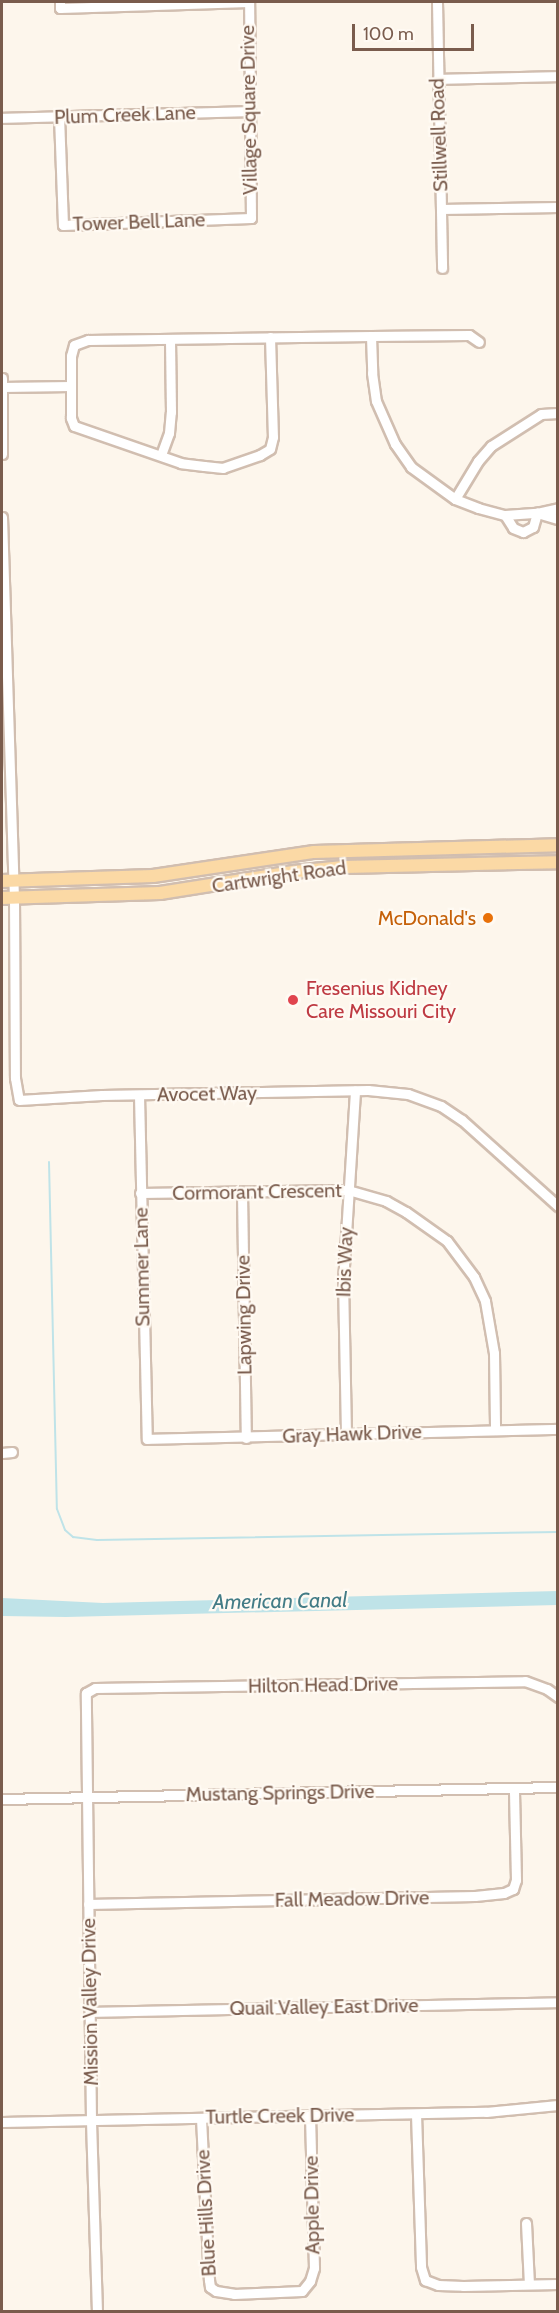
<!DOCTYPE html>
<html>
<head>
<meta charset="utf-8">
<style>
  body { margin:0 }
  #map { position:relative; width:559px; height:2313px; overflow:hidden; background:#fdf6ec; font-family:Cabin,sans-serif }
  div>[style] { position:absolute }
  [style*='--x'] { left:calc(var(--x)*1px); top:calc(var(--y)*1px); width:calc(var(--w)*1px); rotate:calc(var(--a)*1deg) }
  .water>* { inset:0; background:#bfe3e8 }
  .stream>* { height:2px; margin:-1px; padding:0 1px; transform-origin:1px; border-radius:1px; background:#bfe3e8 }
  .roads { filter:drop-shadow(2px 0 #d1beb0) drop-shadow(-2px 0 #d1beb0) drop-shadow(0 2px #d1beb0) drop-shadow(0 -2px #d1beb0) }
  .minor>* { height:9px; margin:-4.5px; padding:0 4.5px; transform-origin:4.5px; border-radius:4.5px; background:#fff }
  .major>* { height:12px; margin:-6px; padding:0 6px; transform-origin:6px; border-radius:6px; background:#fbd9a5 }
  .dots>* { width:16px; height:16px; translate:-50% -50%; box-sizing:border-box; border:3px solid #fffaf3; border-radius:50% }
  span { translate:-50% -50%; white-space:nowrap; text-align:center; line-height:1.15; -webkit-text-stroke:4.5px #fffaf3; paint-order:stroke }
  .street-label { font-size:20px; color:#7a5c4d }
  .food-label { font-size:20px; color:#c56008 }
  .right { translate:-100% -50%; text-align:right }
  .health-label { font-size:20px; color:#be3a42 }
  .left { translate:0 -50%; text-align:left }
  .water-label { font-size:21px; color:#437c86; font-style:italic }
  .frame { position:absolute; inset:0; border:3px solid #7a5c4d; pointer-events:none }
  .scale { position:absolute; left:352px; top:24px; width:122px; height:27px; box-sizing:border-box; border:3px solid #7a5c4d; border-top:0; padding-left:8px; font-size:18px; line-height:21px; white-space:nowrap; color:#7a5c4d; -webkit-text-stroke:4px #fffaf3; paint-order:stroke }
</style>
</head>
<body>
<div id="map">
  <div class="water">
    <div style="clip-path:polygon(558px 1591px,557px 1605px,66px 1617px,2px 1616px,2px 1598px,103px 1603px)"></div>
  </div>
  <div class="stream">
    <div style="--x:49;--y:1162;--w:347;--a:88.7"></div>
    <div style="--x:57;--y:1509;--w:22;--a:69"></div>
    <div style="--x:65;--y:1530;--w:11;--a:41"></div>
    <div style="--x:73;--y:1537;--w:24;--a:7"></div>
    <div style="--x:97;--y:1540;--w:461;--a:-1"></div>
  </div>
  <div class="roads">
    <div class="minor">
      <div style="--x:60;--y:2;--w:6;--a:90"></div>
      <div style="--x:60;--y:8;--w:189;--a:-1.8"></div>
      <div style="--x:437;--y:2;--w:266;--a:88.9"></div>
      <div style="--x:438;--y:79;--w:120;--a:-1.4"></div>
      <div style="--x:59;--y:116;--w:109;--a:87.9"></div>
      <div style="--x:63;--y:225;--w:188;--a:-2.1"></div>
      <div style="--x:251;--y:218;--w:216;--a:-90.5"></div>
      <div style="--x:2;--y:118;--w:246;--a:-1.6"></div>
      <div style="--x:441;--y:209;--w:117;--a:-1"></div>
      <div style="--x:371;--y:336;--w:37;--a:88"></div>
      <div style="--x:372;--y:373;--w:28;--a:82"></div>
      <div style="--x:376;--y:401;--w:47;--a:66.2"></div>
      <div style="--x:395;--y:444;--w:28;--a:55"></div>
      <div style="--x:411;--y:467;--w:54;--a:36"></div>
      <div style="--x:455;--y:499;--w:25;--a:21"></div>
      <div style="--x:478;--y:508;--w:28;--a:15"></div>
      <div style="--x:505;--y:515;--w:32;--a:-4"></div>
      <div style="--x:537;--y:513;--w:22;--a:-13"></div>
      <div style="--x:270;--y:337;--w:100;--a:88.3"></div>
      <div style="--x:273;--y:437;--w:12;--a:104"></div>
      <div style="--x:270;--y:449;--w:12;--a:149"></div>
      <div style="--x:260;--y:455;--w:39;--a:161"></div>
      <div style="--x:223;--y:468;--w:19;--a:-174"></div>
      <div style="--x:204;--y:466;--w:23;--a:-173"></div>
      <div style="--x:181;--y:463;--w:113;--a:-160.9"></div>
      <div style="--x:74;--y:426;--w:9;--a:-111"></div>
      <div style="--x:71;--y:418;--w:62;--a:-90"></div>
      <div style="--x:71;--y:356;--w:11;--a:-75"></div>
      <div style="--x:74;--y:345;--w:15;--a:-20"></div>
      <div style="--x:88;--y:340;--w:283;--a:-0.8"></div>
      <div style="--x:371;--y:336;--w:98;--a:-0.6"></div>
      <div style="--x:469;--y:335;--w:12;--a:35"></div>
      <div style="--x:2;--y:378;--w:76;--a:90"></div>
      <div style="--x:2;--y:387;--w:69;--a:-0.8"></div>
      <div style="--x:161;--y:455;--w:23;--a:-70"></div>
      <div style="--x:169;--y:433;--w:21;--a:-85"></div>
      <div style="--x:171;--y:412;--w:73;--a:-90.8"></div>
      <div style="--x:455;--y:499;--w:44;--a:-58.8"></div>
      <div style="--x:478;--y:461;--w:20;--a:-49"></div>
      <div style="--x:491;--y:446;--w:59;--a:-32.6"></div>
      <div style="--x:541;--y:414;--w:17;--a:-3"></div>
      <div style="--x:537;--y:513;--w:22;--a:16"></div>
      <div style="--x:505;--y:515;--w:15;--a:58"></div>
      <div style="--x:513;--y:528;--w:11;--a:22"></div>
      <div style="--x:523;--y:532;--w:11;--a:-27"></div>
      <div style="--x:533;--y:527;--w:15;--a:-74"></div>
      <div style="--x:2;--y:517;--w:381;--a:88.2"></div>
      <div style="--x:14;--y:898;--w:180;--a:89.7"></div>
      <div style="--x:15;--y:1078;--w:22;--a:80"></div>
      <div style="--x:19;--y:1100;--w:83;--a:-3.4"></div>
      <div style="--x:102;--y:1095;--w:266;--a:-1.1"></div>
      <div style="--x:368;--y:1090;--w:40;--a:5.7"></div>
      <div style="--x:408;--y:1094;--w:35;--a:20"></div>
      <div style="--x:441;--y:1106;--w:25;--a:34"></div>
      <div style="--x:462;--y:1120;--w:129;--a:41.9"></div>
      <div style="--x:139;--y:1095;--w:344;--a:88.7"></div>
      <div style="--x:147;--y:1439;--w:411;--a:-1.4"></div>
      <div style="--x:140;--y:1193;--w:208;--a:-0.8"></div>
      <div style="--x:348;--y:1190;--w:40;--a:16"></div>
      <div style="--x:386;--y:1201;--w:23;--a:29"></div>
      <div style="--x:406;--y:1212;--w:50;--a:35.3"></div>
      <div style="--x:447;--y:1241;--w:45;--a:53.1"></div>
      <div style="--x:474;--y:1277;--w:26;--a:65"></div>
      <div style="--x:485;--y:1301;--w:53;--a:80.2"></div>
      <div style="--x:494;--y:1353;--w:76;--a:89.2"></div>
      <div style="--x:242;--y:1193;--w:245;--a:89.1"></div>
      <div style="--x:346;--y:1435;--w:153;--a:-91.1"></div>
      <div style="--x:343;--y:1282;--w:192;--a:-86.4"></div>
      <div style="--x:2;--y:1453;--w:10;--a:-6"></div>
      <div style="--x:2;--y:1799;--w:556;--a:-1.24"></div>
      <div style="--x:88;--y:1904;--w:387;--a:-1.2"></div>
      <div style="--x:475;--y:1896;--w:29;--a:-6"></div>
      <div style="--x:504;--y:1893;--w:10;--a:-24"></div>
      <div style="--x:513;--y:1889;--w:9;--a:-72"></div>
      <div style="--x:516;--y:1880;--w:91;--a:-91.3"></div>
      <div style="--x:91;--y:2012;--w:467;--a:-1.2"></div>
      <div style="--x:416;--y:2114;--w:153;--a:88.1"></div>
      <div style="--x:421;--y:2267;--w:14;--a:73"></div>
      <div style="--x:425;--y:2280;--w:14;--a:21"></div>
      <div style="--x:438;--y:2285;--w:25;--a:2"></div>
      <div style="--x:463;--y:2286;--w:95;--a:-1.2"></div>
      <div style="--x:201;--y:2118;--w:162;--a:87.2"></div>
      <div style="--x:209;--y:2280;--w:7;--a:82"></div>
      <div style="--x:210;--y:2287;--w:7;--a:34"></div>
      <div style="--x:216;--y:2291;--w:18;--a:9"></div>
      <div style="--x:234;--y:2294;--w:68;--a:-2.5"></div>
      <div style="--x:302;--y:2291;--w:13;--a:-51"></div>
      <div style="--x:310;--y:2281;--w:14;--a:-73"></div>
      <div style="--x:314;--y:2268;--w:153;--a:-91.5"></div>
      <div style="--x:2;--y:2122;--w:484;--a:-1.2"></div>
      <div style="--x:486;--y:2112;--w:72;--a:-5.6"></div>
      <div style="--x:526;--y:2223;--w:61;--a:87.2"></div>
      <div style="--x:97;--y:2312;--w:192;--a:-91.8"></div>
      <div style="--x:91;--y:2120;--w:427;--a:-90.7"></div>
      <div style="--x:86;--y:1693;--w:10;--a:-29"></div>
      <div style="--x:95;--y:1688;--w:430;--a:-0.9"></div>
      <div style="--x:525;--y:1681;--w:23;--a:20"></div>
      <div style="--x:547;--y:1689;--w:14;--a:36"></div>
    </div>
    <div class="major">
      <div style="--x:2;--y:881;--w:151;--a:-1.9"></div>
      <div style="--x:153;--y:876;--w:163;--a:-8.5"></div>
      <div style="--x:314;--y:852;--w:244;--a:-1.6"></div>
      <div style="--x:2;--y:898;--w:158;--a:-1.8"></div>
      <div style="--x:160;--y:893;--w:135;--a:-9"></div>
      <div style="--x:293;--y:872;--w:51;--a:-5.6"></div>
      <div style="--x:344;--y:867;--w:214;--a:-1.3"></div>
    </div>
  </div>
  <div class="dots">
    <div style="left:488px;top:918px;background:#e8710a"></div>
    <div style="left:293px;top:1000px;background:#e0444e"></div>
  </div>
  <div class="street-label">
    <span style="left:249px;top:110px;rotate:-91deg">Village Square Drive</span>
    <span style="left:125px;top:115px;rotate:-2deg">Plum Creek Lane</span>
    <span style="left:439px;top:135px;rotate:-92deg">Stillwell Road</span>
    <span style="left:139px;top:222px;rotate:-2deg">Tower Bell Lane</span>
    <span style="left:279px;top:877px;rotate:-8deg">Cartwright Road</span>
    <span style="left:207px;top:1094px;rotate:-1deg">Avocet Way</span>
    <span style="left:257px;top:1192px;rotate:-1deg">Cormorant Crescent</span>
    <span style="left:345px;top:1262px;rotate:-88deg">Ibis Way</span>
    <span style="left:142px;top:1267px;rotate:-91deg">Summer Lane</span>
    <span style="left:244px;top:1315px;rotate:-91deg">Lapwing Drive</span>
    <span style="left:352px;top:1434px;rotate:-2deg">Gray Hawk Drive</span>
    <span style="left:323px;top:1685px;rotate:-1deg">Hilton Head Drive</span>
    <span style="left:280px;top:1793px;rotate:-1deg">Mustang Springs Drive</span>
    <span style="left:352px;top:1899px;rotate:-1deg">Fall Meadow Drive</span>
    <span style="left:90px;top:2002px;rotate:-91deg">Mission Valley Drive</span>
    <span style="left:324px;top:2007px;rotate:-1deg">Quail Valley East Drive</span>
    <span style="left:280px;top:2116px;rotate:-1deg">Turtle Creek Drive</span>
    <span style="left:312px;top:2205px;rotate:-91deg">Apple Drive</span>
    <span style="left:206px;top:2213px;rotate:-93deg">Blue Hills Drive</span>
  </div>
  <div class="food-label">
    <span class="right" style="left:476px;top:918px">McDonald's</span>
  </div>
  <div class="health-label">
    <span class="left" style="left:306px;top:1000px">Fresenius Kidney<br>Care Missouri City</span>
  </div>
  <div class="water-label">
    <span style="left:280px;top:1601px;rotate:-1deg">American Canal</span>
  </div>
  <div class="frame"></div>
  <div class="scale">100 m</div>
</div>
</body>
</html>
